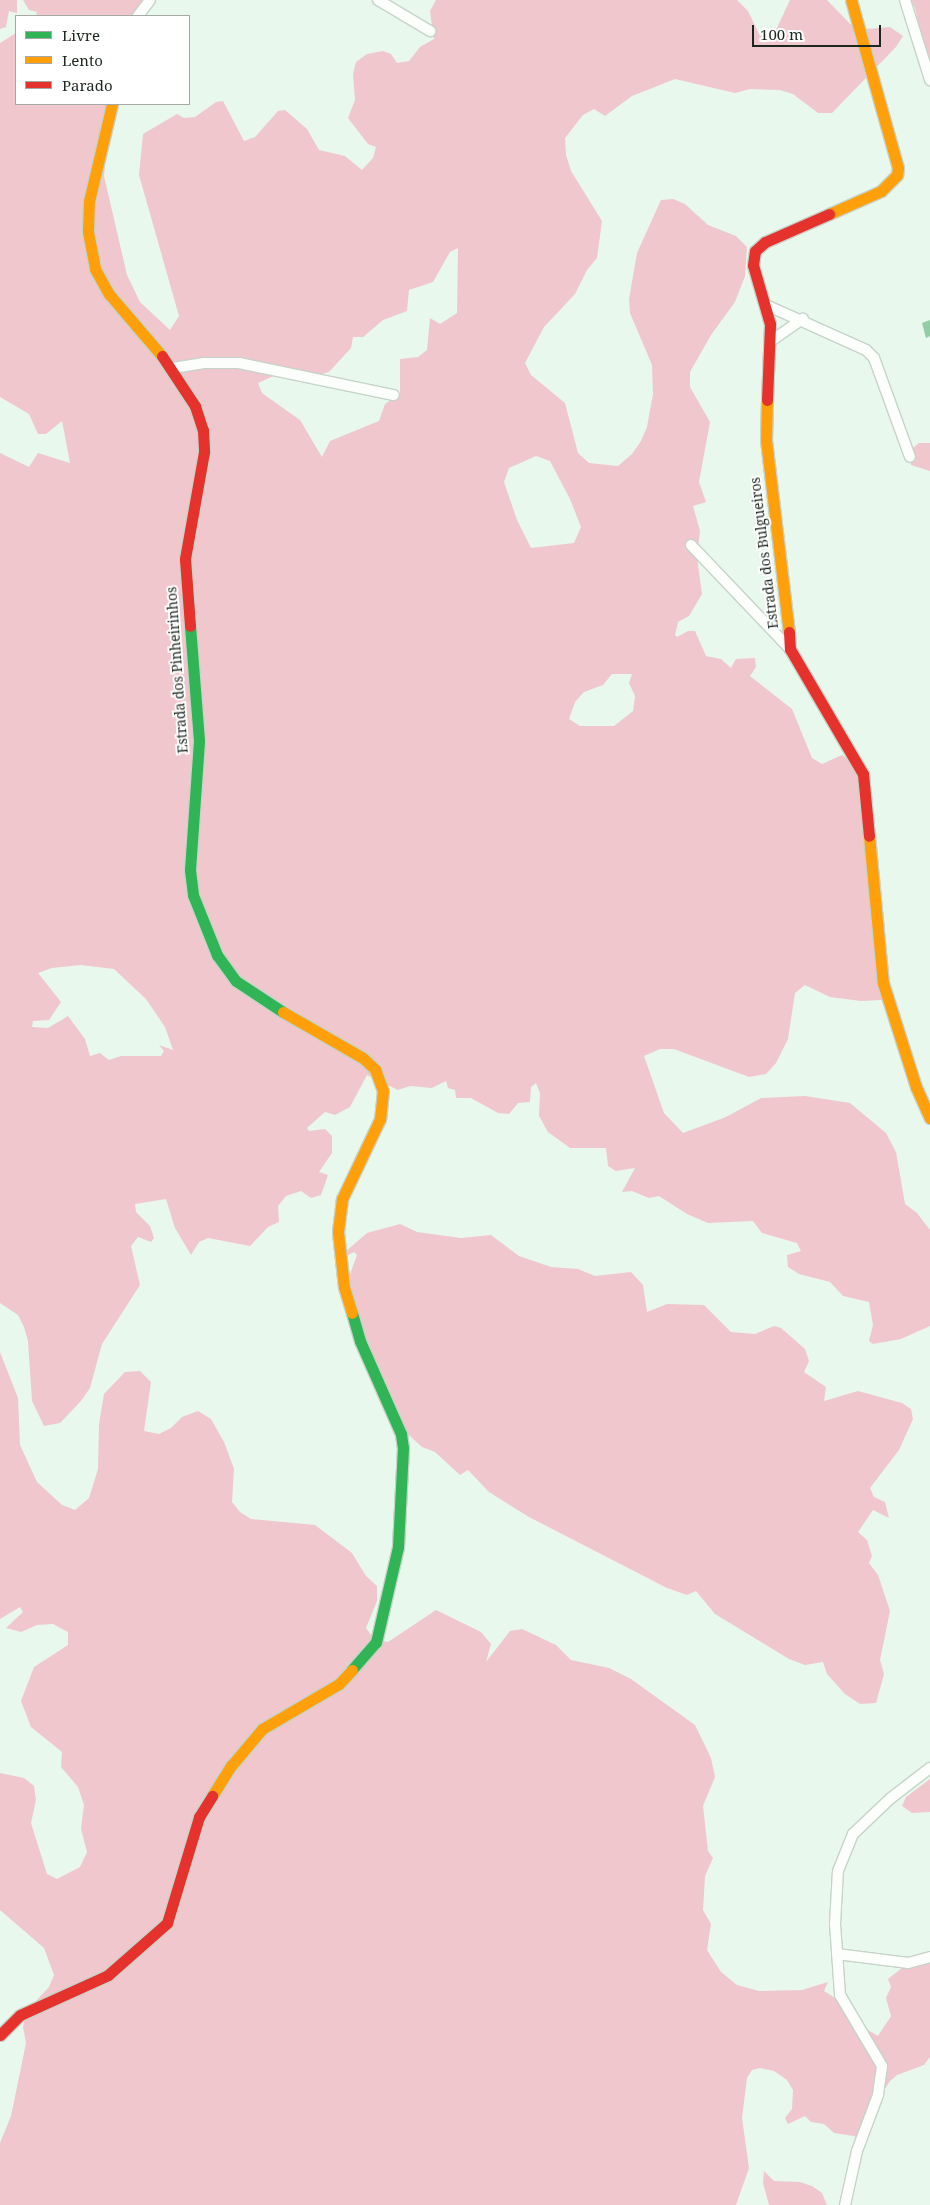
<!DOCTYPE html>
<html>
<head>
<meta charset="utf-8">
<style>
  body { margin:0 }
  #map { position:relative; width:930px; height:2205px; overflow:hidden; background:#e8f8ec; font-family:"Noto Serif",serif }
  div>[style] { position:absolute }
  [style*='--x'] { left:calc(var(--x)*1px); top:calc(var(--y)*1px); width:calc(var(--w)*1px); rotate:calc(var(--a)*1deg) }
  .forest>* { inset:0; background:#f0c7cd }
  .water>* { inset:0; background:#93cda5 }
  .roads { filter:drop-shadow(1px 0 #c6d3c9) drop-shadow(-1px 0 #c6d3c9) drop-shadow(0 1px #c6d3c9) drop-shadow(0 -1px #c6d3c9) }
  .street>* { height:10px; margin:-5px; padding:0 5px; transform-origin:5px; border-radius:5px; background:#fcfefc }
  .fast>* { height:11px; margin:-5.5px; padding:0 5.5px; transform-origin:5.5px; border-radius:5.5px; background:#30b455 }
  .slow>* { height:11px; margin:-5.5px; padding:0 5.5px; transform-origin:5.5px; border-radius:5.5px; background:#ff9f0a }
  .jam>* { height:11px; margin:-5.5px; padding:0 5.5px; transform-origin:5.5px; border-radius:5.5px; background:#e5322d }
  span { translate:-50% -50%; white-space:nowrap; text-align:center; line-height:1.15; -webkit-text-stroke:4px #fff; paint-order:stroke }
  .street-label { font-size:14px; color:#1c271f }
  .legend { position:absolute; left:15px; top:15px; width:175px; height:90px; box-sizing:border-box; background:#fff; border:1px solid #a4a9a5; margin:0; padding:6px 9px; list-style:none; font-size:15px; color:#1c271f }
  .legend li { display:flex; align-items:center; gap:10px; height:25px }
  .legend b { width:25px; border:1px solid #a4a9a5 }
  .scale { position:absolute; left:752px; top:25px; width:129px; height:22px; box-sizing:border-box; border:2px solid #1c271f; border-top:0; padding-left:6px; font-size:15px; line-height:18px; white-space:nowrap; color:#1c271f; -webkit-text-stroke:4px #fff; paint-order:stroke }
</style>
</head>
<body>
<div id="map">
  <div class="forest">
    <div style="clip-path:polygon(0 0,17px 0,17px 13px,9px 11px,6px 27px,0 29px)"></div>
    <div style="clip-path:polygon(23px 0,151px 0,140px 16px,36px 16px,37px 12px,29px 10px)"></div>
    <div style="clip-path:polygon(evenodd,436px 0,737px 0,748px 11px,760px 36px,775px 32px,790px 0,827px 0,856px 30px,890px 27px,903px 36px,896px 47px,832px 113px,818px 113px,793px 94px,780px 90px,750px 89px,735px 93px,675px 79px,632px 96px,605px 116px,594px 109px,583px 115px,565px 138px,566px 155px,571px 171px,602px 221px,597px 258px,587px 270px,575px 294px,544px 327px,525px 363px,531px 375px,565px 403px,578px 453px,589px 463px,618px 466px,632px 454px,641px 441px,647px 427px,653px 394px,652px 365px,630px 313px,629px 299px,637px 253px,661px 200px,673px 199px,685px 204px,708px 225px,736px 236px,747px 247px,745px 276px,735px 302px,711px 335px,690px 372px,690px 387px,710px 422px,699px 482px,706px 502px,693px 506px,700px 531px,697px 557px,702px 594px,689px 616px,678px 622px,675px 635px,677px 637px,688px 631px,695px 631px,706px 656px,721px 659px,731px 668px,736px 659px,755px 658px,756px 667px,750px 676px,792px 709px,812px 758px,822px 764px,842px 755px,864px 771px,882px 1000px,861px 1001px,830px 997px,805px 985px,795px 993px,788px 1039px,776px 1063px,766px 1074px,749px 1077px,674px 1049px,660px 1049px,644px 1056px,664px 1113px,683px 1133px,726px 1117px,761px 1098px,805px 1096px,850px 1103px,886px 1133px,896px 1152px,905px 1204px,917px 1213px,930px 1230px,930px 1326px,901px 1339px,873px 1344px,869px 1341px,873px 1325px,869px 1302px,843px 1296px,830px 1282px,799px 1274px,788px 1267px,787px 1255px,801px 1251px,797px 1243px,762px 1233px,753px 1221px,708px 1223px,687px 1214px,659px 1196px,649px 1198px,632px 1191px,622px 1192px,635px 1168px,616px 1171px,608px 1166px,606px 1148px,570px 1148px,548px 1132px,539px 1116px,540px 1093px,536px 1083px,531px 1087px,530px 1102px,518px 1103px,509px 1114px,498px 1113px,471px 1098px,456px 1098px,455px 1090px,448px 1088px,446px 1081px,432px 1088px,410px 1086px,398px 1090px,367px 1075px,350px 1107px,335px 1115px,325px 1112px,307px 1128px,309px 1131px,325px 1129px,332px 1136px,332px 1153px,319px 1172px,328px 1175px,321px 1195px,311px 1198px,301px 1191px,286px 1196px,278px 1206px,279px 1222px,268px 1227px,250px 1246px,208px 1238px,199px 1242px,191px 1255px,175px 1228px,166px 1199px,135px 1204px,136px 1212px,150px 1226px,154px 1238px,151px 1242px,138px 1237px,131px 1246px,140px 1285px,102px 1344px,90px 1388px,81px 1401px,60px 1423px,44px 1426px,32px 1401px,28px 1341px,24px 1327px,18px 1315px,0 1303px,0 453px,29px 467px,38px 453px,70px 463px,62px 421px,46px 434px,38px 434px,29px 414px,0 397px,0 43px,16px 33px,16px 104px,111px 104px,104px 176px,127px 275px,140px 302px,170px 330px,179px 316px,139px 175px,143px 134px,177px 114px,184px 118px,195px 117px,216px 102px,223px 101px,244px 141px,255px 137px,278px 111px,285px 110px,307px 129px,319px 150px,345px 156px,362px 170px,373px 158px,376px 147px,368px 144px,348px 118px,355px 100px,353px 74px,356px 62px,367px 54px,383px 51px,391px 54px,397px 63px,409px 61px,420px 47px,434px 39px,430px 11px,436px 0,458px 248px,457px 313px,440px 324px,430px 318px,427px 350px,418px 357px,400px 359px,400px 394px,385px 404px,379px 421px,330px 441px,322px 457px,300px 420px,262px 393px,258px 383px,280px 373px,318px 375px,329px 372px,351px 348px,353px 337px,363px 337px,383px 320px,407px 311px,409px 290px,433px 282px,450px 252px,458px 248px,436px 0,536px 456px,550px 461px,570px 499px,581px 527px,574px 543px,531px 548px,517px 520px,504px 482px,509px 468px,536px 456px,436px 0,612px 674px,632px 674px,629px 683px,635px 696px,633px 711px,614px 726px,580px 726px,569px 719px,575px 702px,584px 692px,603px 685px,612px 674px,436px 0,81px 965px,114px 969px,146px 999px,165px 1027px,173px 1050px,159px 1045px,164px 1051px,161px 1056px,121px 1056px,109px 1060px,100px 1053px,90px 1056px,85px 1039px,68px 1016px,48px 1028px,32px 1027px,33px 1021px,49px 1020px,61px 1002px,38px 973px,52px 968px,81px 965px)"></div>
    <div style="clip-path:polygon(911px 0,930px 0,930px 75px,915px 8px)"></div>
    <div style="clip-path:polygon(919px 443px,930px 443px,930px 471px,911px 465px,909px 451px)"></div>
    <div style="clip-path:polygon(400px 1224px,417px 1232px,461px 1238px,491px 1235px,519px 1256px,551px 1267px,578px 1269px,595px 1276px,631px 1272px,643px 1285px,647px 1312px,667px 1304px,704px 1305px,731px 1332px,755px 1334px,774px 1326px,781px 1328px,805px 1349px,809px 1361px,804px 1372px,826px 1387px,824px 1401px,858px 1391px,902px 1403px,911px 1409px,913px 1419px,899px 1450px,870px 1488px,874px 1497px,885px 1502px,889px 1518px,873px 1510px,858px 1532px,867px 1540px,872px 1556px,869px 1563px,878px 1575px,890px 1611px,880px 1660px,884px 1674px,876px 1703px,860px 1704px,845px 1694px,827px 1674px,823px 1662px,805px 1665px,789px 1659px,715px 1614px,696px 1591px,687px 1595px,667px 1588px,529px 1517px,489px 1492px,468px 1470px,460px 1475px,435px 1452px,422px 1447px,399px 1426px,357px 1314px,349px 1277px,357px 1255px,354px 1252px,345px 1257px,345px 1252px,367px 1233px)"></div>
    <div style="clip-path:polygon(0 1352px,18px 1398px,20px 1445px,37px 1482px,62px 1505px,75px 1510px,89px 1498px,98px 1469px,99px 1424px,104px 1394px,125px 1372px,140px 1371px,151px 1382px,144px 1431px,159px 1434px,171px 1428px,182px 1417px,198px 1411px,211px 1419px,224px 1442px,234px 1469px,232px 1502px,240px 1512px,251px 1519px,315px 1525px,352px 1553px,366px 1576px,377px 1586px,377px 1601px,366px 1628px,374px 1639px,388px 1642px,436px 1610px,481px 1632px,491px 1644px,486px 1662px,510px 1631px,522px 1629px,556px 1645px,571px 1660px,609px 1668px,631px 1679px,695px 1725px,711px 1758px,715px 1777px,703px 1806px,708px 1851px,713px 1858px,705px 1876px,703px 1910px,711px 1924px,707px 1950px,721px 1972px,737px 1985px,759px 1991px,802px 1990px,828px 1982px,824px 1991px,848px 2006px,868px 2030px,878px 2036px,891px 2016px,886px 1998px,891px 1987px,888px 1979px,902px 1968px,930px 1961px,930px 2057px,924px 2065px,897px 2075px,890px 2081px,875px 2104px,861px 2141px,854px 2136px,834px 2133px,824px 2124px,811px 2122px,805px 2116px,788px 2124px,785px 2118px,792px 2109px,793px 2090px,787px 2080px,774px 2071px,760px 2068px,752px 2070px,747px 2078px,742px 2118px,749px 2168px,736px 2205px,0 2205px,0 2143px,11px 2116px,26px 2043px,23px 2027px,26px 2012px,49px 1987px,54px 1975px,44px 1948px,0 1910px,0 1773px,24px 1778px,34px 1786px,36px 1800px,31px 1823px,47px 1874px,57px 1879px,80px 1867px,87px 1852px,81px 1829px,84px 1805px,78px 1787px,61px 1767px,62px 1752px,31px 1727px,21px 1701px,34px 1667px,68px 1645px,68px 1632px,53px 1624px,37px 1625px,21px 1632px,6px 1628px,23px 1612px,20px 1607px,0 1619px)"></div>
    <div style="clip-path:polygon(930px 1779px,930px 1812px,912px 1813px,902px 1806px,906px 1797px)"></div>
    <div style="clip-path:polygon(764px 2171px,774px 2181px,800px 2182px,812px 2186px,822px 2193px,827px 2205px,769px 2205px,763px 2183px)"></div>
  </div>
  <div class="water">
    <div style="clip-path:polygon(930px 320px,930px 336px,926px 338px,922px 323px)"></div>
  </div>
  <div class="roads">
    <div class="street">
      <div style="--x:378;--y:0;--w:61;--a:30.8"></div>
      <div style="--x:905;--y:0;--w:84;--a:72.6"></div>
      <div style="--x:138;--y:16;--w:20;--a:-53"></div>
      <div style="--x:766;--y:305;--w:110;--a:24.2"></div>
      <div style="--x:866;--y:350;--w:11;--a:45"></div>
      <div style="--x:874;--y:358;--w:105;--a:70"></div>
      <div style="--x:771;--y:341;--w:39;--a:-35"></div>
      <div style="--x:173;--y:368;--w:30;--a:-9"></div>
      <div style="--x:203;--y:363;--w:36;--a:0"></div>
      <div style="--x:239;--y:363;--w:158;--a:11.7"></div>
      <div style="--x:691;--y:545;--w:144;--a:46.4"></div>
      <div style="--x:837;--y:1954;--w:72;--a:7.2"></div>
      <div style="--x:908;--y:1963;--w:23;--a:-15"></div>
      <div style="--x:845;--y:2205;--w:55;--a:-77.5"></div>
      <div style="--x:857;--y:2151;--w:60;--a:-69.4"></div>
      <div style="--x:878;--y:2095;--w:29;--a:-82"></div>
      <div style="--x:882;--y:2066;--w:82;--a:-120.6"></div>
      <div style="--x:840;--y:1995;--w:71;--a:-94"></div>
      <div style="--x:835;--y:1924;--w:53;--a:-86.8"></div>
      <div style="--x:838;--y:1871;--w:40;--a:-68"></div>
      <div style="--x:853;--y:1834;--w:52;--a:-43.5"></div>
      <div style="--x:891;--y:1798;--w:49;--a:-37.6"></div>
    </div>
    <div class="fast">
      <div style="--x:190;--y:626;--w:115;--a:85.5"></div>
      <div style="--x:199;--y:741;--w:129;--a:94"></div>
      <div style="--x:190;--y:870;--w:25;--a:83"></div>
      <div style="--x:193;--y:895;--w:65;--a:68.2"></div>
      <div style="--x:217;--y:955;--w:32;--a:54"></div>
      <div style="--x:236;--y:981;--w:56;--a:33.4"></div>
      <div style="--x:352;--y:1313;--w:29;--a:74"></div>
      <div style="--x:360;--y:1341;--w:102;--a:66.2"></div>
      <div style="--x:401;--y:1434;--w:14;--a:82"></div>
      <div style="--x:403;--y:1448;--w:99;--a:92.9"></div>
      <div style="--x:398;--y:1547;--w:98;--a:103"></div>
      <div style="--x:376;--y:1642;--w:37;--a:131"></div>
    </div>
    <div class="slow">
      <div style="--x:112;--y:104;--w:100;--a:103.3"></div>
      <div style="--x:89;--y:201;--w:31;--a:92"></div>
      <div style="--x:88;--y:232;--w:38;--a:79"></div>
      <div style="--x:95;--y:269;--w:29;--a:61"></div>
      <div style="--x:109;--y:294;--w:82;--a:49.5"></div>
      <div style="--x:829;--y:214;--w:57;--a:-23.9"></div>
      <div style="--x:881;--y:191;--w:23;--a:-45"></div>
      <div style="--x:897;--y:175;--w:7;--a:-82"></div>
      <div style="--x:898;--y:168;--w:174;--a:-105.6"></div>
      <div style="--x:767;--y:400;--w:40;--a:91.4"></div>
      <div style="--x:766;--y:440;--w:193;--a:83.2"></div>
      <div style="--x:869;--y:836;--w:148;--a:84.6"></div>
      <div style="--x:883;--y:983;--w:109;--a:72.4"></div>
      <div style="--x:916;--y:1087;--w:34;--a:66"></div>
      <div style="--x:283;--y:1012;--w:92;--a:29.9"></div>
      <div style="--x:363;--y:1058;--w:16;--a:43"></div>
      <div style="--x:375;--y:1069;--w:23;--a:70"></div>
      <div style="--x:383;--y:1091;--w:28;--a:96"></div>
      <div style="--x:380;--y:1119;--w:89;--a:115.4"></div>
      <div style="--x:342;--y:1199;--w:33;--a:97"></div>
      <div style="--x:338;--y:1232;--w:55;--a:83.8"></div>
      <div style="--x:344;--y:1287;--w:27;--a:73"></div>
      <div style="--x:212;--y:1796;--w:36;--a:-58"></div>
      <div style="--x:231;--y:1766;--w:48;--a:-50"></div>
      <div style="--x:262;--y:1729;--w:89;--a:-30.3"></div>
      <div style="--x:339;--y:1684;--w:19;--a:-47"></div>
    </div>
    <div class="jam">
      <div style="--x:162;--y:356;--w:60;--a:56.6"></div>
      <div style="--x:195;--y:406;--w:25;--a:72"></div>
      <div style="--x:203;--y:430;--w:22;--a:87"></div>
      <div style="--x:204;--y:452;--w:109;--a:100.1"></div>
      <div style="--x:185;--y:559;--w:67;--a:85.7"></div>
      <div style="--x:767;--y:400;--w:76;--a:-87.7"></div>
      <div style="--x:770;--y:324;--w:61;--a:-106.1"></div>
      <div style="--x:753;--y:265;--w:14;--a:-82"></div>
      <div style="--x:755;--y:251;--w:13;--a:-42"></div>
      <div style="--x:765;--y:242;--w:70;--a:-23.6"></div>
      <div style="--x:789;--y:632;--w:17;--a:87"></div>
      <div style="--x:790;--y:649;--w:145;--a:59.7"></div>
      <div style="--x:863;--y:774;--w:62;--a:84.5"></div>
      <div style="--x:0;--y:2035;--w:28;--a:-45"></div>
      <div style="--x:20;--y:2015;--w:97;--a:-24.4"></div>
      <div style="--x:108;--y:1975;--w:79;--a:-41.4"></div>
      <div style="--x:167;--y:1923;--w:111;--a:-73.2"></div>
      <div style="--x:199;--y:1817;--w:25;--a:-58"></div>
    </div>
  </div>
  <div class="street-label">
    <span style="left:764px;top:553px;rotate:-97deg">Estrada dos Bulgueiros</span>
    <span style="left:177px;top:670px;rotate:-94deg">Estrada dos Pinheirinhos</span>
  </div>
  <ul class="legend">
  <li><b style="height:6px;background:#30b455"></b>Livre</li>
  <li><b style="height:6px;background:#ff9f0a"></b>Lento</li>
  <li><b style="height:6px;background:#e5322d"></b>Parado</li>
  </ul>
  <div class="scale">100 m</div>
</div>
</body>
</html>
